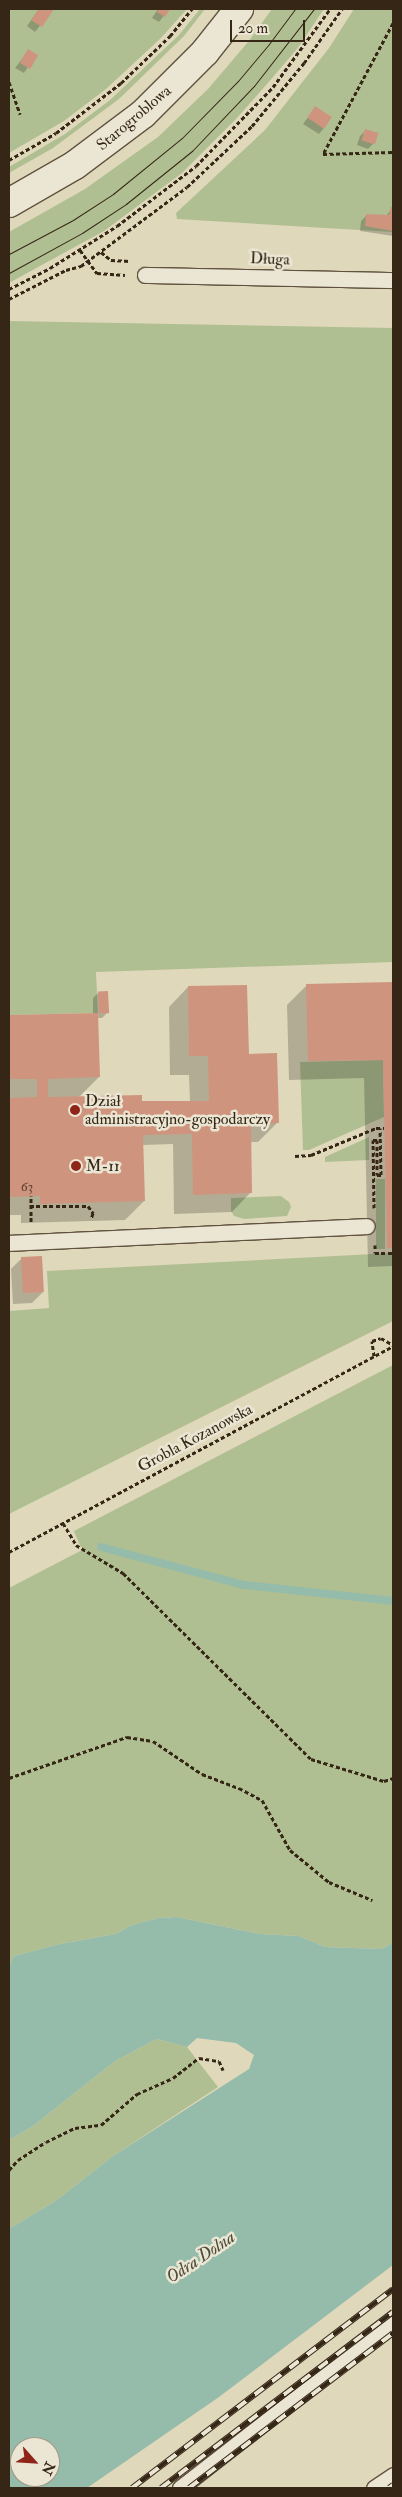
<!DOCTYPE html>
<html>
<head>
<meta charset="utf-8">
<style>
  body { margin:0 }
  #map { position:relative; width:402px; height:2497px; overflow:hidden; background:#e0d8bb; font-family:"IM FELL Double Pica",serif }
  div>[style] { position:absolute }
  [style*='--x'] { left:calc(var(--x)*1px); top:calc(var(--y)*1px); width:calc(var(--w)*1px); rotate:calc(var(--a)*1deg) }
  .green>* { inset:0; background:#b0bf92; transform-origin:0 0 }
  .water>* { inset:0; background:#95bbaa }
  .shadow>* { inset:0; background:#0003 }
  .stream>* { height:8px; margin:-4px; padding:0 4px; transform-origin:4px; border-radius:4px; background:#95bbaa }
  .building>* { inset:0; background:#ce947d; transform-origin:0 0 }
  .path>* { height:3px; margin-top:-1.5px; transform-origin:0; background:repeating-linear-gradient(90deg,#352616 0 4px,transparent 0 6.5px) }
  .roads { filter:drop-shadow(1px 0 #60523f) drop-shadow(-1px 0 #60523f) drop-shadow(0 1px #60523f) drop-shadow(0 -1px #60523f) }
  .service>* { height:15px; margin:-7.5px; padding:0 7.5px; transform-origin:7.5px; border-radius:7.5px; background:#ebe6d3 }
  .tertiary>* { height:28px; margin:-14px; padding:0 14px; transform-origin:14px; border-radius:14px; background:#ebe6d3 }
  .tram>* { height:1px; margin:-0.5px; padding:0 0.5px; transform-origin:0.5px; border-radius:0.5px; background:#352616 }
  .rail>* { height:5.5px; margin-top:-2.75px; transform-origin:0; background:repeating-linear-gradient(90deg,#ebe6d3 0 11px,#352616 0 22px); box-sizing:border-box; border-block:1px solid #352616 }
  .dots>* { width:14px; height:14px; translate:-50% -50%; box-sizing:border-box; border:2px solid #ebe6d3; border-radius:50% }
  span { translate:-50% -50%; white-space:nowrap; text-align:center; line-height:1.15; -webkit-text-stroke:5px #ebe6d3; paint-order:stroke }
  .number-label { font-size:14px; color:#5b4230 }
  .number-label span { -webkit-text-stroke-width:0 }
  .street-label { font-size:16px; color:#352616 }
  .poi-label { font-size:16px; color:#352616 }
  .left { translate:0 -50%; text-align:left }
  .water-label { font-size:18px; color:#4d4b3b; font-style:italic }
  .frame { position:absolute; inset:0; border:10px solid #352616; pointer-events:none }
  .north { position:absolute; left:10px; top:2437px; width:50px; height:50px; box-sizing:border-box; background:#ebe6d3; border:1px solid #a29987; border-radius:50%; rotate:116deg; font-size:14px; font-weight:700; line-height:20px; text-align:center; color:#352616 }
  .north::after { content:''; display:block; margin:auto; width:18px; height:22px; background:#8f2418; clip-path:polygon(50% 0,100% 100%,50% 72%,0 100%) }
  .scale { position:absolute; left:230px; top:20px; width:75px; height:22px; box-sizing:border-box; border:2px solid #352616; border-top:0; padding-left:6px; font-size:15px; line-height:18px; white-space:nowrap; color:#352616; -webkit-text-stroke:4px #ebe6d3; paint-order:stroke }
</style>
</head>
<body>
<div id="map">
  <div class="green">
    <div style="clip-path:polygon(9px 9px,187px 9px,161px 38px,106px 89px,64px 121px,9px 153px)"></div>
    <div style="clip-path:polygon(200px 9px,205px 9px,184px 36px,119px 99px,53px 148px,9px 173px,9px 167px,65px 134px,110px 100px,179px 35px)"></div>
    <div style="clip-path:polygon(272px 9px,324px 9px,297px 49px,267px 84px,236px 119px,182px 173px,104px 231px,9px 283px,9px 232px,85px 189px,158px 137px,208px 89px,248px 42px)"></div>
    <div style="clip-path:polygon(354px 9px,393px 9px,393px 232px,177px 219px,176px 213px,265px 130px,329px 48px)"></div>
    <div style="clip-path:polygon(9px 321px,393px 328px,393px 962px,96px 972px,98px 1013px,9px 1015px)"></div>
    <div style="clip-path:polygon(383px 1060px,384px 1117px,309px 1150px,303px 1150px,300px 1062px)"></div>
    <div style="clip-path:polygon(369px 1137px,369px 1160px,325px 1162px,325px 1157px)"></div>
    <div style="left:376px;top:1179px;width:9px;height:70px"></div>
    <div style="clip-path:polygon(281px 1196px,289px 1202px,291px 1207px,287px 1216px,244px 1219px,234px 1216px,231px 1211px,231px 1198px)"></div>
    <div style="clip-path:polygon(393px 1253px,393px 1321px,9px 1514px,9px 1311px,49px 1308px,47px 1271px)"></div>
    <div style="clip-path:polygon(393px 1365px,393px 1943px,381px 1949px,325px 1947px,299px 1936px,260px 1934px,177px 1917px,159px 1918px,132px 1925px,116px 1934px,60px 1944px,14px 1956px,9px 1967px,9px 1588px,84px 1549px,80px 1546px,74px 1531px)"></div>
    <div style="clip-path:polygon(157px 2039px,187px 2047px,218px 2087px,113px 2156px,57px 2200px,9px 2229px,9px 2140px,33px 2126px,115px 2061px)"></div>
  </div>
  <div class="water">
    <div style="clip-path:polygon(evenodd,177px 1917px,260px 1934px,299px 1936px,325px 1947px,381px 1949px,393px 1943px,393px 2265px,219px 2397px,87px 2488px,9px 2488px,9px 2229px,57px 2200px,113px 2156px,249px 2069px,254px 2055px,236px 2043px,197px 2038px,187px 2047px,157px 2039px,115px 2061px,33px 2126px,9px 2140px,9px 1967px,14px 1956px,60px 1944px,116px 1934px,132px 1925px,159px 1918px,177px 1917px,20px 2447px,50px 2447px,50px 2477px,20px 2477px,20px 2447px)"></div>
  </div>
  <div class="shadow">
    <div style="clip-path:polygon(39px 9px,53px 9px,35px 32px,27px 26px)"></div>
    <div style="clip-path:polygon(158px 9px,169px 9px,159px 22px,152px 18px)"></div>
    <div style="clip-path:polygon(28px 51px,36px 55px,24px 73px,15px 68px)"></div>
    <div style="clip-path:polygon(315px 108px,324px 128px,319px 134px,303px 124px)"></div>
    <div style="clip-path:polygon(365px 131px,374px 143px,368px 149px,357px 145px,360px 136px)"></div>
    <div style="clip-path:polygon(392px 208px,393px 236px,360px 231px,361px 221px,367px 215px,386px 216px)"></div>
    <div style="clip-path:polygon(393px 984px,393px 1266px,368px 1267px,364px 1078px,289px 1080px,287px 1005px,307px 985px)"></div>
    <div style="clip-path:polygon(188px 987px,248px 1055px,277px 1123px,258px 1142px,250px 1142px,251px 1192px,232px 1212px,174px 1214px,173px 1144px,142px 1145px,144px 1201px,125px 1220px,21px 1223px,21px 1215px,9px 1215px,9px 1017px,93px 1014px,93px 998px,98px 993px,108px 1012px,102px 1018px,97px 1018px,99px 1077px,79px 1097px,141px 1103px,190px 1102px,189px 1075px,170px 1075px,169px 1007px)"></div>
    <div style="clip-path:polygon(21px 1259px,43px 1292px,32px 1303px,13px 1304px,11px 1269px)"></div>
  </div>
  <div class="stream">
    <div style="--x:101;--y:1547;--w:148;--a:14.9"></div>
    <div style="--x:244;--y:1585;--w:150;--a:6.1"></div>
  </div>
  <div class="building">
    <div style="clip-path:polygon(39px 9px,54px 9px,42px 27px,31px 20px)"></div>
    <div style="clip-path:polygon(159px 9px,170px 9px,165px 17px,157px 12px)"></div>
    <div style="left:28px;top:49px;width:12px;height:16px;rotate:31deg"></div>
    <div style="left:315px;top:106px;width:20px;height:14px;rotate:33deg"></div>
    <div style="left:365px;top:129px;width:14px;height:12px;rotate:17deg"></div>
    <div style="clip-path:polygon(391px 207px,393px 207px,393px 231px,365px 226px,366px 214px,389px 215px)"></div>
    <div style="clip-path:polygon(393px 982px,393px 1248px,387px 1248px,383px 1060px,308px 1061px,306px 984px)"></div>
    <div style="clip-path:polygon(247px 985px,249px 1054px,277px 1053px,279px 1123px,251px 1124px,252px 1193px,193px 1195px,192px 1134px,143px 1135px,145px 1201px,40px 1204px,40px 1196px,9px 1197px,9px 1098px,37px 1097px,37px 1079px,9px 1079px,9px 1015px,98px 1013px,100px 1077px,48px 1079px,48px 1097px,142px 1095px,142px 1101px,209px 1101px,208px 1056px,189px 1056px,188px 986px)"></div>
    <div style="left:108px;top:991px;width:22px;height:10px;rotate:87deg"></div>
    <div style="left:42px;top:1256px;width:36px;height:21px;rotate:87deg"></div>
  </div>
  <div class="path">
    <div style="--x:393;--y:23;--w:149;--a:118.1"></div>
    <div style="--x:323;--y:154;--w:70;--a:-1.6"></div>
    <div style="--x:9;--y:82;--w:34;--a:71"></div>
    <div style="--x:9;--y:160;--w:54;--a:-29.9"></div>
    <div style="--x:56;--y:133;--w:82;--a:-37.6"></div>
    <div style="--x:121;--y:83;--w:68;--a:-43.8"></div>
    <div style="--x:170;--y:36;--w:35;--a:-51"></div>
    <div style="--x:80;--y:250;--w:29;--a:54"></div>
    <div style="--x:97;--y:273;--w:28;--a:4"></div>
    <div style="--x:101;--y:252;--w:13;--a:39"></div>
    <div style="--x:111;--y:260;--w:19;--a:3"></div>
    <div style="--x:9;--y:289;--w:46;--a:-27.1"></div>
    <div style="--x:50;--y:268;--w:79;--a:-32.1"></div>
    <div style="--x:117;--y:226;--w:99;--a:-37.2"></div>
    <div style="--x:196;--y:166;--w:110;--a:-45.7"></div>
    <div style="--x:273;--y:87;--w:97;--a:-53.8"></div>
    <div style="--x:9;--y:299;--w:64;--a:-27"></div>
    <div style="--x:66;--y:270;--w:16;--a:-15"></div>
    <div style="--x:81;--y:266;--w:132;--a:-36.7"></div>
    <div style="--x:187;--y:187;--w:89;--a:-43.2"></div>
    <div style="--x:252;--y:126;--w:82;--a:-50.5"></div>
    <div style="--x:304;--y:63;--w:66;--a:-54.9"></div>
    <div style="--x:295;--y:1156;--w:16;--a:-4"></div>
    <div style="--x:311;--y:1155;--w:70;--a:-22.6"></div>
    <div style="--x:376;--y:1128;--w:8;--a:0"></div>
    <div style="--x:30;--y:1206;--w:58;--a:0"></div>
    <div style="--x:88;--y:1206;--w:9;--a:54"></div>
    <div style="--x:93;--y:1213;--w:6;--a:108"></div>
    <div style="--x:374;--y:1208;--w:68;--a:-90.8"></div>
    <div style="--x:373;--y:1140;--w:4;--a:0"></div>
    <div style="--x:377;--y:1140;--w:35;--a:90"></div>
    <div style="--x:377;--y:1175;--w:4;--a:0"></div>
    <div style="--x:381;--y:1175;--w:47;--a:-91.2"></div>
    <div style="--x:31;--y:1222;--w:26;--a:-90"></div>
    <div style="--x:375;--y:1245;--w:8;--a:90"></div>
    <div style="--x:375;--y:1253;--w:18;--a:0"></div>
    <div style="--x:374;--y:1356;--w:15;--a:-98"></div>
    <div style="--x:372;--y:1341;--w:9;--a:-18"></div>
    <div style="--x:381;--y:1338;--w:14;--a:30"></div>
    <div style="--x:63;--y:1523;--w:26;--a:59"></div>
    <div style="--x:76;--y:1545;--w:55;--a:30.8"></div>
    <div style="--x:123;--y:1573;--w:264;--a:44.7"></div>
    <div style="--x:311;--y:1759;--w:76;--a:16.8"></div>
    <div style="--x:384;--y:1781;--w:9;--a:-18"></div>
    <div style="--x:9;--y:1552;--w:436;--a:-28.2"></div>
    <div style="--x:9;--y:1778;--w:125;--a:-19.2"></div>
    <div style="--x:127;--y:1737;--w:26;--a:9"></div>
    <div style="--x:153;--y:1741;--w:59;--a:34"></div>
    <div style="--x:202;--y:1774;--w:40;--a:21"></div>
    <div style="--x:239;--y:1788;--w:26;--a:28"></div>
    <div style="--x:262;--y:1800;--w:57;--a:60.8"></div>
    <div style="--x:290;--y:1850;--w:50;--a:39.4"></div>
    <div style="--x:329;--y:1882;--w:47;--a:22.7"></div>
    <div style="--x:9;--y:2170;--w:13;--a:-48"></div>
    <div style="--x:18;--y:2160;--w:33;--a:-33"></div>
    <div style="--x:46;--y:2142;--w:32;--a:-26"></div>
    <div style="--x:75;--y:2128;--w:26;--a:-7"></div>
    <div style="--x:101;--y:2125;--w:48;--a:-40.7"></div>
    <div style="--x:137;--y:2094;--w:39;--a:-24"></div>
    <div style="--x:173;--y:2078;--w:33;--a:-38"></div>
    <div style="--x:199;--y:2058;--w:20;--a:9"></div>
    <div style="--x:219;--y:2061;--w:10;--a:66"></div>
  </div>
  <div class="roads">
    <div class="service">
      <div style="--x:145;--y:275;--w:248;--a:1.2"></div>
      <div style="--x:9;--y:1243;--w:358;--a:-2.7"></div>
      <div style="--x:180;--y:2488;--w:270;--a:-37.9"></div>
      <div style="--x:374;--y:2488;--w:23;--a:-34"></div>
    </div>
    <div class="tertiary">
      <div style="--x:9;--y:203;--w:76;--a:-29.9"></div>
      <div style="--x:75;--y:165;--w:85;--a:-36.9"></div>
      <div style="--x:143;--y:114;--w:88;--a:-45"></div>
      <div style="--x:205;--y:52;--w:55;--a:-51.7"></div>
    </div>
  </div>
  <div class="tram">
    <div style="--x:9;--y:254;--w:72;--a:-28"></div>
    <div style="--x:73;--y:220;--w:48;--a:-33"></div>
    <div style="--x:113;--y:194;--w:89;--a:-39.1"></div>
    <div style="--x:182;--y:138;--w:80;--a:-45.5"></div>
    <div style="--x:238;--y:81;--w:48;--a:-50"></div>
    <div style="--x:269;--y:44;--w:44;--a:-53.4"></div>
    <div style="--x:9;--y:273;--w:83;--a:-28.7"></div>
    <div style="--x:82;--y:233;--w:53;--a:-33.4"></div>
    <div style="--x:126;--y:204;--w:85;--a:-38.8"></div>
    <div style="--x:192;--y:151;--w:90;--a:-46.4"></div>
    <div style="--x:254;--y:86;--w:98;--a:-52.1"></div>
  </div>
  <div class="rail">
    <div style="--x:132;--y:2488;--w:328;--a:-37.3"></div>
    <div style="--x:161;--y:2488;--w:291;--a:-37.2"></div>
    <div style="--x:189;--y:2488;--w:256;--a:-37.2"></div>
    <div style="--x:389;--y:2488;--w:5;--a:-37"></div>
  </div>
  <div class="dots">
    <div style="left:75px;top:1110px;background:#8f2418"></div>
    <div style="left:76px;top:1166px;background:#8f2418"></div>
  </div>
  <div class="number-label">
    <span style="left:27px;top:1187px">63</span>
  </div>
  <div class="street-label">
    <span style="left:134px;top:118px;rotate:-40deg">Starogroblowa</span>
    <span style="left:270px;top:259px;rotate:2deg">Długa</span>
    <span style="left:195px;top:1438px;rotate:-28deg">Grobla Kozanowska</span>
  </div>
  <div class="poi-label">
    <span class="left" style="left:85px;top:1110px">Dział<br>administracyjno-gospodarczy</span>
    <span class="left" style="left:86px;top:1166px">M-11</span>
  </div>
  <div class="water-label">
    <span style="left:201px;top:2258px;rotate:-34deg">Odra Dolna</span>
  </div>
  <div class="frame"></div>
  <div class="north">N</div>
  <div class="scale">20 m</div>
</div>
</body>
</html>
